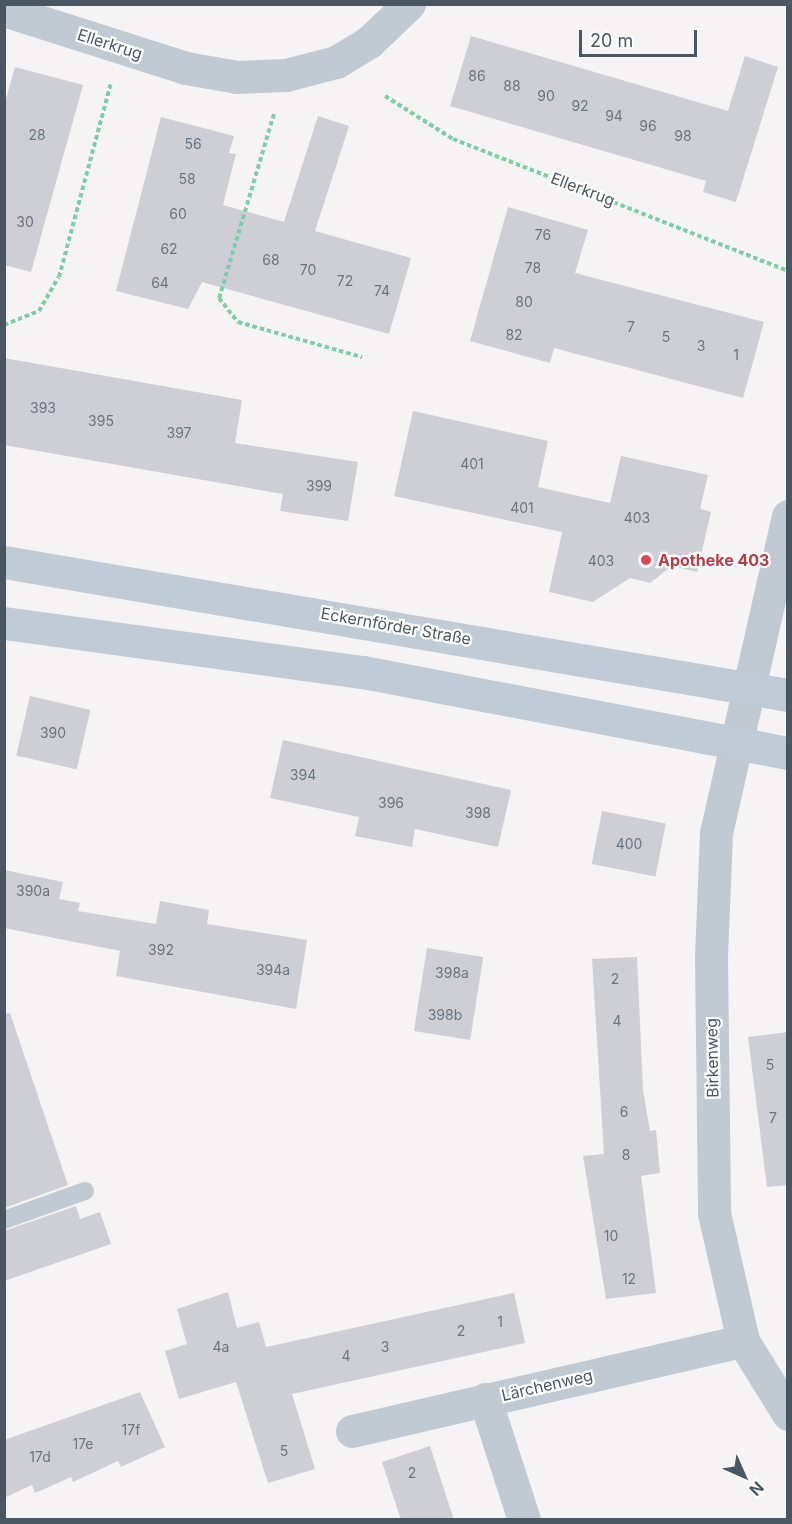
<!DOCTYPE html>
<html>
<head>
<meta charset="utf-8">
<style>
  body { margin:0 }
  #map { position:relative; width:792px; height:1524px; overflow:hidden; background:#f5f3f3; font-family:Inter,sans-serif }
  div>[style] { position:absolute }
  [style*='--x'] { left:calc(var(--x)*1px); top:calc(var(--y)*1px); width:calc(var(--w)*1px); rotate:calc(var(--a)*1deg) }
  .building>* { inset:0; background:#cdcfd5; transform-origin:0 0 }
  .path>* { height:4px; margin-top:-2px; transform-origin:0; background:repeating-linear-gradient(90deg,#7ad0a6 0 4.5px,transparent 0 7.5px) }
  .lane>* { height:18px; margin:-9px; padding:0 9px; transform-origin:9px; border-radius:9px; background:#c1cad2 }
  .street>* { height:33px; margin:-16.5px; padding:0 16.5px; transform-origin:16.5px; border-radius:16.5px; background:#c1cad2 }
  .secondary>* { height:33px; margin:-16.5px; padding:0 16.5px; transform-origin:16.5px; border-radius:16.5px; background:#c1cbd6 }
  .dots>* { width:16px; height:16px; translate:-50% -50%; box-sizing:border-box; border:3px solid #fff; border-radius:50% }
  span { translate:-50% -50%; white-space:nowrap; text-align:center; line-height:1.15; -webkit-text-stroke:4.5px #fff; paint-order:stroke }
  .number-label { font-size:14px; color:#6b747e }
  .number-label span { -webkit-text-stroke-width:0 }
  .street-label { font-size:16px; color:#4a5661 }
  .health-label { font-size:16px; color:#be3a42; font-weight:700 }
  .left { translate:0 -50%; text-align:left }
  .frame { position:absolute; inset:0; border:6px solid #4a5661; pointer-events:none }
  .north { position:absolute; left:714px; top:1446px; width:60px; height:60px; -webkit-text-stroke:4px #fff; paint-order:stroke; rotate:135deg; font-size:16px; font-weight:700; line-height:24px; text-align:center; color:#4a5661 }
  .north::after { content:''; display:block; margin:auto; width:21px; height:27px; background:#4a5661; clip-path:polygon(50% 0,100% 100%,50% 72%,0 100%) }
  .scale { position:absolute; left:579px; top:30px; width:118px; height:27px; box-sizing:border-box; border:3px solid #4a5661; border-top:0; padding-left:8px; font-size:18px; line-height:21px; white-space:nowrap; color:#4a5661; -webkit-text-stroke:4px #fff; paint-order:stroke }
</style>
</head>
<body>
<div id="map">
  <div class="building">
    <div style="clip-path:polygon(471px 36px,728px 111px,745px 56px,778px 67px,736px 202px,703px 192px,706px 181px,450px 106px)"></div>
    <div style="clip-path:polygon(15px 67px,83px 85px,31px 272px,4px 265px,4px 106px)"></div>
    <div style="clip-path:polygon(318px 116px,349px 126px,315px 231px,411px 258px,389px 334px,202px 282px,188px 309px,116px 291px,161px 117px,234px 136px,229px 153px,236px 154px,223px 205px,284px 222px)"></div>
    <div style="clip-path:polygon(508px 207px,588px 230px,575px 273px,764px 322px,743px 398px,554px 348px,550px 363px,470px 341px)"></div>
    <div style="clip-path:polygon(4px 358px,242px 400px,235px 443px,358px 462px,348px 521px,280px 511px,283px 494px,4px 445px)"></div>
    <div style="clip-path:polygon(413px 411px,548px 441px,538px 487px,610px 503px,621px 456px,708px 475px,700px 509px,711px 512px,697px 572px,672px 566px,650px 583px,630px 578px,593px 602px,549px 592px,562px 532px,394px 496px)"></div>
    <div style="left:30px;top:696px;width:62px;height:61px;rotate:13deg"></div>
    <div style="clip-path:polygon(283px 740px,511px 790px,498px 847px,415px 829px,412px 847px,355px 836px,359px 817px,270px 798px)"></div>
    <div style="left:602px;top:811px;width:65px;height:54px;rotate:11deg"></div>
    <div style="clip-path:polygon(4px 870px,63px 882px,59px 899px,80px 903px,78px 911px,156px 924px,160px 901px,209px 910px,207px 924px,307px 940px,296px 1009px,116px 976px,120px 951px,4px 928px)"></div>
    <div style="left:427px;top:948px;width:57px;height:84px;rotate:9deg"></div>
    <div style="clip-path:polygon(637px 957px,643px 1090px,650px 1131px,656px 1130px,660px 1173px,641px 1176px,656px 1293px,606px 1299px,583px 1156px,604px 1154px,592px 959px)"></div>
    <div style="clip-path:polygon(10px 1013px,68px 1185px,4px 1208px,4px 1014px)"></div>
    <div style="clip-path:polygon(788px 1032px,788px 1185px,767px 1187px,748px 1037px)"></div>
    <div style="clip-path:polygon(76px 1206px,80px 1219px,100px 1212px,111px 1244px,4px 1281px,4px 1231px)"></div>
    <div style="clip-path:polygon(228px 1292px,237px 1328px,259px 1322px,266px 1347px,514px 1293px,525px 1343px,292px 1394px,315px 1469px,268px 1483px,236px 1382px,179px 1399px,165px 1351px,187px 1344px,177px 1309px)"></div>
    <div style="clip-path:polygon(140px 1392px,165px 1447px,121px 1467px,118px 1461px,73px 1482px,71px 1477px,35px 1493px,32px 1485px,4px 1498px,4px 1440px)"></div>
    <div style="clip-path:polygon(430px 1446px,454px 1520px,401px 1520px,382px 1462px)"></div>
  </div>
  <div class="path">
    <div style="--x:385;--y:96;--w:80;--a:32.3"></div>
    <div style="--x:453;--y:139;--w:360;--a:21.5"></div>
    <div style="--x:274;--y:114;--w:192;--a:106.6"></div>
    <div style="--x:219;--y:298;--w:31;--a:52"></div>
    <div style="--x:238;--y:322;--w:129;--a:15.8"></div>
    <div style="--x:4;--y:325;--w:38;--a:-22"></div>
    <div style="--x:39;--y:311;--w:39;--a:-60"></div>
    <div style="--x:59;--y:277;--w:201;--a:-75"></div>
  </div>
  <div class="lane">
    <div style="--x:4;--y:1220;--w:86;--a:-19.7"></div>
  </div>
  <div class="street">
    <div style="--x:4;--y:10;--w:191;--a:17.7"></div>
    <div style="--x:186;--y:68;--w:52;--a:10"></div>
    <div style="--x:237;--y:77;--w:49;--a:-2.3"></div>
    <div style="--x:286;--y:75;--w:52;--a:-14.6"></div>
    <div style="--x:336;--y:62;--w:39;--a:-31"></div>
    <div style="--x:369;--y:42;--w:55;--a:-43.5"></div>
    <div style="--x:788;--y:516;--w:325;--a:102.8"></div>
    <div style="--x:716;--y:833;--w:124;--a:92.3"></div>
    <div style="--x:711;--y:957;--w:256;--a:89.3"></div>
    <div style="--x:714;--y:1213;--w:131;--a:77.2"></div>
    <div style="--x:743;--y:1341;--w:86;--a:58.3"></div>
    <div style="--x:485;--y:1399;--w:127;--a:72.1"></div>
    <div style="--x:352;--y:1431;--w:401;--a:-13"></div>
  </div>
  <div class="secondary">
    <div style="--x:4;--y:562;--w:795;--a:9.63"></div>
    <div style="--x:4;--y:623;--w:362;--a:7.8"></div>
    <div style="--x:363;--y:672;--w:433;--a:10.8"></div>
  </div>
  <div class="dots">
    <div style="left:646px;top:560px;background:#e0444e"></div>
  </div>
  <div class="number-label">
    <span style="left:477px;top:76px">86</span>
    <span style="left:512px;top:86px">88</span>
    <span style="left:546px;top:96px">90</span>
    <span style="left:580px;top:106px">92</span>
    <span style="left:614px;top:116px">94</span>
    <span style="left:648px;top:126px">96</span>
    <span style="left:37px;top:135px">28</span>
    <span style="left:683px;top:136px">98</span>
    <span style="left:193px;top:144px">56</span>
    <span style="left:187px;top:179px">58</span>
    <span style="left:178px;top:214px">60</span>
    <span style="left:25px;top:222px">30</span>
    <span style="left:543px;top:235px">76</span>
    <span style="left:169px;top:249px">62</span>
    <span style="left:271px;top:260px">68</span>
    <span style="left:533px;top:268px">78</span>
    <span style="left:308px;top:270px">70</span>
    <span style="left:345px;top:281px">72</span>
    <span style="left:160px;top:283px">64</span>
    <span style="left:382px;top:291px">74</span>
    <span style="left:524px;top:302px">80</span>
    <span style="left:631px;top:327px">7</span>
    <span style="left:514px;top:335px">82</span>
    <span style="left:666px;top:337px">5</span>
    <span style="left:701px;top:346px">3</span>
    <span style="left:736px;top:355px">1</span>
    <span style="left:43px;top:408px">393</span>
    <span style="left:101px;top:421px">395</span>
    <span style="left:179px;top:433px">397</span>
    <span style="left:472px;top:464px">401</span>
    <span style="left:319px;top:486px">399</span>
    <span style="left:522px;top:508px">401</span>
    <span style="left:637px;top:518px">403</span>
    <span style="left:601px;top:561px">403</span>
    <span style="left:53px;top:733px">390</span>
    <span style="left:303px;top:775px">394</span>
    <span style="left:391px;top:803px">396</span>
    <span style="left:478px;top:813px">398</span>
    <span style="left:629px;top:844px">400</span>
    <span style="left:33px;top:891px">390a</span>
    <span style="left:161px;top:950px">392</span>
    <span style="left:273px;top:970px">394a</span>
    <span style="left:452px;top:973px">398a</span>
    <span style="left:615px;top:979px">2</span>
    <span style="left:445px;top:1015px">398b</span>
    <span style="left:617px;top:1021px">4</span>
    <span style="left:770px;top:1065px">5</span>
    <span style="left:624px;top:1112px">6</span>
    <span style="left:773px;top:1118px">7</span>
    <span style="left:626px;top:1155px">8</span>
    <span style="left:611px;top:1236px">10</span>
    <span style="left:629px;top:1279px">12</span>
    <span style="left:500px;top:1322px">1</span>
    <span style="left:461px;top:1331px">2</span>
    <span style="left:221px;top:1347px">4a</span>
    <span style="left:385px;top:1347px">3</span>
    <span style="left:346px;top:1356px">4</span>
    <span style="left:131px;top:1430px">17f</span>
    <span style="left:83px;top:1444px">17e</span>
    <span style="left:284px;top:1451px">5</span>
    <span style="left:40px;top:1457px">17d</span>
    <span style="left:412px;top:1473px">2</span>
  </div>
  <div class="street-label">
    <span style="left:110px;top:44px;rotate:18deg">Ellerkrug</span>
    <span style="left:583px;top:189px;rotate:21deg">Ellerkrug</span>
    <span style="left:396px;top:626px;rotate:10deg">Eckernförder Straße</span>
    <span style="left:712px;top:1058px;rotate:-91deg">Birkenweg</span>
    <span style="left:547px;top:1385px;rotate:-13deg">Lärchenweg</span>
  </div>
  <div class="health-label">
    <span class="left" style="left:658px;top:560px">Apotheke 403</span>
  </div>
  <div class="frame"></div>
  <div class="north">N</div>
  <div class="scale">20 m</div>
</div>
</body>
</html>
